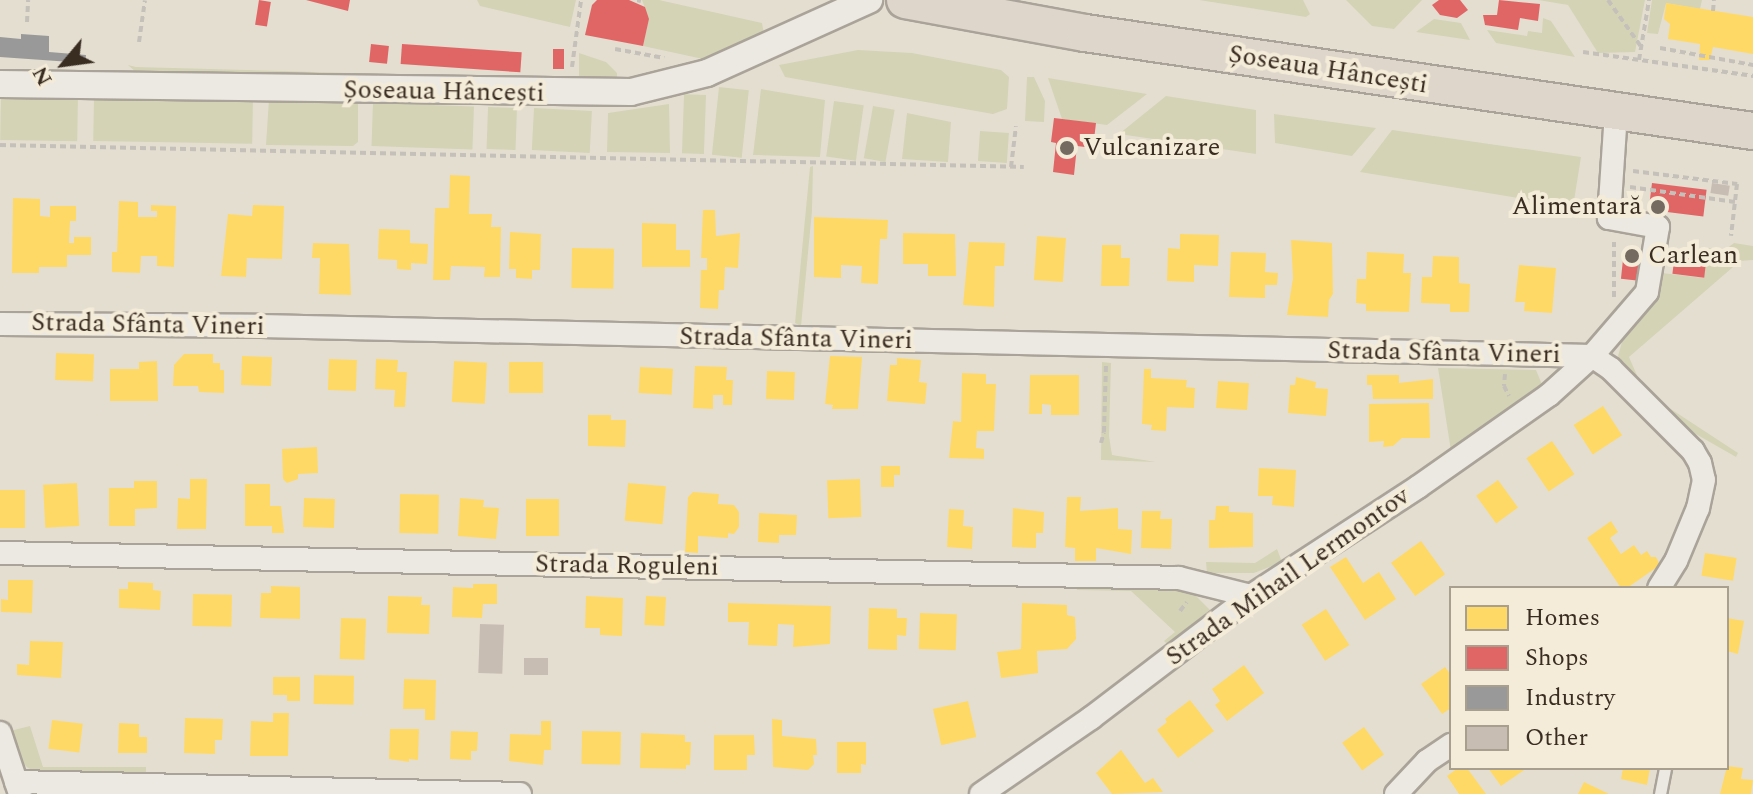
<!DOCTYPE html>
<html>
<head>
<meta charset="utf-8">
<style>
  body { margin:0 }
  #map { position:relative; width:1753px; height:794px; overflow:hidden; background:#e4ded1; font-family:Spectral,serif }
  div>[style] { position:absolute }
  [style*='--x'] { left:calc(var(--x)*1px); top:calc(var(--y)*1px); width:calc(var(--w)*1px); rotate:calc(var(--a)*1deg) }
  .green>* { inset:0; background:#d4d3b5; transform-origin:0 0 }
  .homes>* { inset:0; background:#ffd966; transform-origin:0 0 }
  .shops>* { inset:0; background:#e06666; transform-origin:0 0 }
  .industry>* { inset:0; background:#999 }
  .building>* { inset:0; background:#c8bdb2; transform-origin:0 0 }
  .path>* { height:4px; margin-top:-2px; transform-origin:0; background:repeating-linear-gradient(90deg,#c5c0b9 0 6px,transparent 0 10px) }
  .roads { filter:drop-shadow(2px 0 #aaa399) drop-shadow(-2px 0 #aaa399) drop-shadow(0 2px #aaa399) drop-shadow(0 -2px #aaa399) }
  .service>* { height:11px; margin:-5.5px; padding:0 5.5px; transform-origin:5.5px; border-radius:5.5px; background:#ece9e2 }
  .minor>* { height:22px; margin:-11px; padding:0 11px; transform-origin:11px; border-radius:11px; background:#ece9e2 }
  .tertiary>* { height:26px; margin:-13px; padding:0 13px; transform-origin:13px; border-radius:13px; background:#ece9e2 }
  .trunk>* { height:36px; margin:-18px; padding:0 18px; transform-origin:18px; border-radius:18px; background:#ded6cb }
  .dots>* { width:22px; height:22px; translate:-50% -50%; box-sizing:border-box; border:4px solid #f4ebd8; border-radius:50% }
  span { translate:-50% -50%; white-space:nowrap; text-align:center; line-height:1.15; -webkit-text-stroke:8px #f4ebd8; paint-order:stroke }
  .street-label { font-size:26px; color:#392c21 }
  .poi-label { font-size:26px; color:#392c21 }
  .left { translate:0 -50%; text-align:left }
  .right { translate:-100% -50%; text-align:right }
  .legend { position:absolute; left:1449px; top:586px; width:280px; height:184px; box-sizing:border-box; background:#f4ebd8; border:2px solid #a99f8f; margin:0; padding:10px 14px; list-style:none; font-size:24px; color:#392c21 }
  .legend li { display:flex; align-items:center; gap:16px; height:40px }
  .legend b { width:40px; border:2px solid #a99f8f }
  .north { position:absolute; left:24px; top:24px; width:80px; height:80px; -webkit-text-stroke:6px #f4ebd8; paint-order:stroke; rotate:241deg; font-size:22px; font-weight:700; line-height:32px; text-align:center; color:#392c21 }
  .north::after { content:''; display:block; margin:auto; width:28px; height:36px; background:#392c21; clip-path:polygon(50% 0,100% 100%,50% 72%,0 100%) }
</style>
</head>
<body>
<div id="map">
  <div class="green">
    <div style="clip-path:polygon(477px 0,576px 0,570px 27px,480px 6px)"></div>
    <div style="clip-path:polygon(642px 0,659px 0,762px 23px,764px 34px,758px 40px,703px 59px,643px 46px,649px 19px)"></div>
    <div style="clip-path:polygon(1199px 0,1303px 0,1310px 14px,1306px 17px)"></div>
    <div style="clip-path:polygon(1346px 0,1422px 0,1394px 29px,1372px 26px)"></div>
    <div style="clip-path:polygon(1538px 0,1645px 0,1635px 52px,1598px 53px,1568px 5px)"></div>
    <div style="clip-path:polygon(1652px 0,1702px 0,1700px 9px,1666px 3px,1658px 34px,1647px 33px)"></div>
    <div style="clip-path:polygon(1543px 18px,1551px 21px,1575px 57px,1496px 43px,1487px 30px,1527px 36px,1528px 31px,1542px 33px)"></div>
    <div style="clip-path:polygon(1434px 19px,1461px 23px,1470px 40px,1416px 32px)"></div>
    <div style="clip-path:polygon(858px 50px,912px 53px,1001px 70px,1009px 77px,1007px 109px,993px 114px,785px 77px,779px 65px)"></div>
    <div style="clip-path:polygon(579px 53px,606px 62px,617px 73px,617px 80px,579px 80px)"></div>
    <div style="clip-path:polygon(128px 65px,136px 67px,566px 79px,138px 74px)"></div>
    <div style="clip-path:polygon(1027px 77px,1034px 77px,1045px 101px,1044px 122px,1025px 121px)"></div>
    <div style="clip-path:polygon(1048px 78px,1147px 94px,1107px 125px,1062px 119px)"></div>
    <div style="left:719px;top:87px;width:30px;height:68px;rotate:6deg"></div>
    <div style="clip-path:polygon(761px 89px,825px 100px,820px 157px,753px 155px)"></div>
    <div style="left:1px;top:95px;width:77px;height:45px;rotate:1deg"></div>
    <div style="left:706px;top:95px;width:59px;height:22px;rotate:92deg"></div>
    <div style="left:94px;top:96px;width:159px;height:45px;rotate:1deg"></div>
    <div style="clip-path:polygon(1166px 96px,1256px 110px,1256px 154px,1119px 134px)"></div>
    <div style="clip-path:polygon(269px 99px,358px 102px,358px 142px,353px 146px,266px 145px)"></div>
    <div style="left:834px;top:101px;width:30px;height:56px;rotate:8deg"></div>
    <div style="left:373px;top:103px;width:101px;height:43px;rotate:2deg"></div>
    <div style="clip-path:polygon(669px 104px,670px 153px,607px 152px,608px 113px)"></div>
    <div style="left:873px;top:106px;width:22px;height:53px;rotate:10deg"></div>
    <div style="left:488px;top:107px;width:29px;height:42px;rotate:2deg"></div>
    <div style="left:534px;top:108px;width:58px;height:42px;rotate:3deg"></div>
    <div style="clip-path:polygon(907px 113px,951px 122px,948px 162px,902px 159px)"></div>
    <div style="clip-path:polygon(1274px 114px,1376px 128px,1352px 156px,1275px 143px)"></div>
    <div style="clip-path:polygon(1392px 130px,1581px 157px,1573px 207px,1360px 172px)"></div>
    <div style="left:980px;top:131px;width:29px;height:30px;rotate:4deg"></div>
    <div style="clip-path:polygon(813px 166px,812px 211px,801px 326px,795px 323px,810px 167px)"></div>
    <div style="clip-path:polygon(1734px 243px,1753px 246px,1753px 260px,1740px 261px,1629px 357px,1639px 380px,1654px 398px,1738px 453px,1736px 457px,1673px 421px,1624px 369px,1618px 356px,1622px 342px,1650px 304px,1662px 273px,1704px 278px,1708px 248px,1726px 249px)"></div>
    <div style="clip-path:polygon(1102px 362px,1111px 363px,1109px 436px,1112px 455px,1156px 462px,1101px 460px)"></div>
    <div style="clip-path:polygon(1438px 368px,1536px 370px,1543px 387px,1451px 451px)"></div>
    <div style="clip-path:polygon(1277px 549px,1282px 562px,1254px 573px,1207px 573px,1206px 562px,1255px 563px)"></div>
    <div style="clip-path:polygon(1076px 587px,1179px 588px,1191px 591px,1210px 610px,1168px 645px,1164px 641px,1175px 632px,1131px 591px,1077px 590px)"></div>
    <div style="clip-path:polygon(30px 726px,43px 767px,146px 767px,146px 777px,40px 773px,28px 768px,21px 761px,10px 731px)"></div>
  </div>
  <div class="homes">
    <div style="clip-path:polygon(1666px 3px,1753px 17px,1753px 54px,1713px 47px,1710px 60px,1699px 60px,1700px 44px,1668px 39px,1670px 24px,1664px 19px)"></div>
    <div style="clip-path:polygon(450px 175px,470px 176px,469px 214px,492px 214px,491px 227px,501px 227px,500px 277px,484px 277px,485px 267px,451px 266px,450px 280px,433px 280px,435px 208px,449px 208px)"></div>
    <div style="clip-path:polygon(13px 198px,40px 199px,40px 216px,50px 217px,50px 206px,76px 206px,76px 221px,70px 221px,69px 243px,74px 243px,74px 237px,91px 237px,91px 255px,67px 255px,67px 267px,39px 267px,39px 273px,12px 273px)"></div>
    <div style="clip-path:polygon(119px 201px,138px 202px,138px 217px,157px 217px,157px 211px,151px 211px,151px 205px,176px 206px,174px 267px,157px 266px,157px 256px,141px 256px,140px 273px,112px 272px,112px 252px,117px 252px)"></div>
    <div style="clip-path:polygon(253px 205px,284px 206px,282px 259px,247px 258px,246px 277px,221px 276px,228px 214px,252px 216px)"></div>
    <div style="clip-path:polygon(703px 210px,715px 210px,716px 236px,740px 233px,738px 268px,725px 267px,724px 290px,719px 290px,718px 309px,700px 308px,701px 270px,707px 270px,707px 258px,701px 258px)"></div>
    <div style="clip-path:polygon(814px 217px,888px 220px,887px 239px,880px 239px,878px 284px,861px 283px,862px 266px,841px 265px,841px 278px,814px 277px)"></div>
    <div style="clip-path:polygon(642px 223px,676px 224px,676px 250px,690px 250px,690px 267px,642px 267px)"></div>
    <div style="clip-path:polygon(379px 229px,410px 230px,410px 243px,428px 244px,427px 264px,411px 263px,411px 270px,397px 269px,397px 260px,378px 259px)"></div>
    <div style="clip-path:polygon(510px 232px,541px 234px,540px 270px,532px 270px,532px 279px,516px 278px,516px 269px,509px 269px)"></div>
    <div style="clip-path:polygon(903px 233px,955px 234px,956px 276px,928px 276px,928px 264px,903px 264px)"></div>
    <div style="clip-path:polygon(1180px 234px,1219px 235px,1218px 266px,1194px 265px,1194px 282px,1167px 281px,1168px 248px,1180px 249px)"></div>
    <div style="left:1037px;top:236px;width:29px;height:44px;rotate:4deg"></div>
    <div style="clip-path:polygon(1291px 240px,1332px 243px,1333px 294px,1329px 300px,1328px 317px,1287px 315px,1293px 278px)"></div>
    <div style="clip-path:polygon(969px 242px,1005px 243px,1004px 266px,995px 266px,994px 307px,963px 305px)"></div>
    <div style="clip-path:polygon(313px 243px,349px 244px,351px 295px,319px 294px,320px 258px,312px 258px)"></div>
    <div style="clip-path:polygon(1102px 245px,1121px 245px,1121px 258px,1130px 258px,1129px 286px,1101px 286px)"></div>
    <div style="left:572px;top:248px;width:42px;height:40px;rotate:1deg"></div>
    <div style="clip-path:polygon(1231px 252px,1266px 253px,1265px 272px,1278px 273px,1277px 285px,1265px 285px,1265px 298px,1229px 297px)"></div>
    <div style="clip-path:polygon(1367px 252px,1404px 254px,1403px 273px,1411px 273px,1409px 312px,1366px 311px,1366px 304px,1356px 303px,1357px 279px,1366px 279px)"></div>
    <div style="clip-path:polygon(1433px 256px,1459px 257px,1459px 283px,1470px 284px,1469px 312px,1450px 312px,1450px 304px,1421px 303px,1422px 277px,1432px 277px)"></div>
    <div style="clip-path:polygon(1519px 265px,1556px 268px,1552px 313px,1524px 311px,1525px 302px,1515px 302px)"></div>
    <div style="left:56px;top:353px;width:38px;height:27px;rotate:2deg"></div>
    <div style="clip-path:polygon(184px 354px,213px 354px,213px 363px,220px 363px,220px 370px,224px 370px,224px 393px,199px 392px,198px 386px,173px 386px,174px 365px)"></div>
    <div style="left:242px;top:356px;width:30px;height:29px;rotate:2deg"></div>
    <div style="clip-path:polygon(830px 356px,862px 357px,858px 409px,832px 409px,833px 405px,825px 404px)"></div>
    <div style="clip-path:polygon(897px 358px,921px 360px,919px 382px,927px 383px,925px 404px,887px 401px,890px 365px,897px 365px)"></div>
    <div style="left:329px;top:359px;width:28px;height:31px;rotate:2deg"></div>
    <div style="clip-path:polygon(376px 359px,398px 360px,397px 372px,407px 372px,405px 407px,394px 407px,395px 390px,375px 389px)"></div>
    <div style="clip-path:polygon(157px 361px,158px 401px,110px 401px,110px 369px,139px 369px,139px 362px)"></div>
    <div style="left:454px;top:361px;width:33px;height:41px;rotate:3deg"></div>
    <div style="left:509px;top:362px;width:34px;height:31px"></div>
    <div style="clip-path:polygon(695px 366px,727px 367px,726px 380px,733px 380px,732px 405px,723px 405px,723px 395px,713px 395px,713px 409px,693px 408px)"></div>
    <div style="left:640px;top:367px;width:33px;height:26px;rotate:3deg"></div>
    <div style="clip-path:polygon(1144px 369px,1151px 369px,1151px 378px,1187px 380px,1186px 387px,1195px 388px,1194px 408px,1167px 407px,1166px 431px,1151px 430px,1152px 425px,1142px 424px)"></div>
    <div style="left:767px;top:371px;width:28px;height:28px;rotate:2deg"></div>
    <div style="clip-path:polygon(962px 373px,986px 374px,986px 384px,996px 384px,994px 431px,977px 431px,976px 448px,984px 449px,984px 459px,949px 458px,953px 421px,961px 422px)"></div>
    <div style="clip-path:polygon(1030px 375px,1079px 375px,1079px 415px,1051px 415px,1051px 405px,1042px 404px,1042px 414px,1029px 414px)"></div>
    <div style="clip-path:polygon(1367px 375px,1399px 375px,1399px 383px,1433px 379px,1433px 399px,1373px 399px,1372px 385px,1367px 385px)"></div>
    <div style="clip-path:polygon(1296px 377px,1316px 382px,1315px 388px,1328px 389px,1326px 416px,1288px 413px,1290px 385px,1295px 385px)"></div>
    <div style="left:1218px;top:381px;width:31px;height:27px;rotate:4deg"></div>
    <div style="clip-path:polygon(1429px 403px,1430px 438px,1402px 438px,1393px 446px,1383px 447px,1384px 441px,1369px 442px,1369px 404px)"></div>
    <div style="left:1603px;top:406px;width:35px;height:35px;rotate:57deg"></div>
    <div style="clip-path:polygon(588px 415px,611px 415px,611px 420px,626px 420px,625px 447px,588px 446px)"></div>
    <div style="left:1552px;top:441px;width:40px;height:31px;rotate:56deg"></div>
    <div style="clip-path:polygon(317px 447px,318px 473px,298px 474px,298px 479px,287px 483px,283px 479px,282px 449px)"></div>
    <div style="clip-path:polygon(881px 466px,900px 466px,900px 475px,894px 475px,894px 487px,881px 487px)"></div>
    <div style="clip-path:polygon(1259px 468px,1296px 470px,1294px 507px,1272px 505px,1273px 496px,1258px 496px)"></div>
    <div style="clip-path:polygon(190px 479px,207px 479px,206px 529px,177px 529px,178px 498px,190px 499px)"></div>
    <div style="left:860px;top:479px;width:38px;height:33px;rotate:88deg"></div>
    <div style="left:1498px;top:480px;width:34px;height:27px;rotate:54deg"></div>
    <div style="clip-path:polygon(134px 481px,157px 481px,157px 508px,135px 509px,135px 526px,109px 526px,109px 488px,134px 488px)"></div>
    <div style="left:77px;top:483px;width:43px;height:34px;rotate:87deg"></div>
    <div style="left:628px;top:483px;width:38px;height:38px;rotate:5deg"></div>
    <div style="clip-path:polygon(245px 484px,270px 484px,270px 506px,281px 506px,284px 533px,272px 533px,272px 526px,245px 526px)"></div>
    <div style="left:0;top:490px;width:25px;height:38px"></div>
    <div style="clip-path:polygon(693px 492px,719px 494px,718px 504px,734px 505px,739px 512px,739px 527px,734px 534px,728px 533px,728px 538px,698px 536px,698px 553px,685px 552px,688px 497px)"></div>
    <div style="left:400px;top:494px;width:39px;height:39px;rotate:1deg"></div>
    <div style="clip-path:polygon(1067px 497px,1081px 497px,1080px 511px,1118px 508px,1118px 529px,1132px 530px,1131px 554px,1096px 548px,1096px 561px,1075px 561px,1075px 548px,1065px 547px)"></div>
    <div style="left:304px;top:498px;width:31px;height:29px;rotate:2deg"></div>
    <div style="clip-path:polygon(460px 498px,484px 500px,483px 507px,499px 508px,496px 539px,458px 536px)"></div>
    <div style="left:526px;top:499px;width:33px;height:37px"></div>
    <div style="clip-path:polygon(1216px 506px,1229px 506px,1229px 512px,1253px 513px,1253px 547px,1209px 548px,1209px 520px,1215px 520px)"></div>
    <div style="clip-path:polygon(1013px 508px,1044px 512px,1043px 533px,1036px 533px,1036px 548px,1012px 547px)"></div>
    <div style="clip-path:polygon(949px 509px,964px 510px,963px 526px,973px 527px,972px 549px,947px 547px)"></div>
    <div style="clip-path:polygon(1142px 511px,1161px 511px,1160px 519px,1172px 519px,1171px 549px,1141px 548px)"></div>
    <div style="clip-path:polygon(759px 513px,797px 515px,796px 535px,779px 535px,779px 543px,758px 542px)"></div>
    <div style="clip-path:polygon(1611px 521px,1618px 532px,1610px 538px,1621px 554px,1634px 545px,1641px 555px,1647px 551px,1651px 557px,1656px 557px,1660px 565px,1627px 588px,1621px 588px,1587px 538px)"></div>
    <div style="left:1421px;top:541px;width:41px;height:37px;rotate:54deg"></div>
    <div style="left:1705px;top:553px;width:32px;height:23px;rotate:9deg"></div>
    <div style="clip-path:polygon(1346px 557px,1363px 583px,1379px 572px,1396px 599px,1365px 620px,1330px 567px)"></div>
    <div style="clip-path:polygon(8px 580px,33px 580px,32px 613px,1px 612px,1px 599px,8px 600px)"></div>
    <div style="clip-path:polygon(128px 582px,153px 583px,153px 590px,161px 591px,160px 610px,119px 608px,119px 589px,128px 589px)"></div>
    <div style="clip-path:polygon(473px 584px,497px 584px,497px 604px,483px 604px,482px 618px,452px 617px,453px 587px,473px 588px)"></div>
    <div style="clip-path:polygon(271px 586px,300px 587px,300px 619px,260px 618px,261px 593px,271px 593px)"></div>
    <div style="left:193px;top:594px;width:39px;height:32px;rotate:1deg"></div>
    <div style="clip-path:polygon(388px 596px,422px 597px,421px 605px,430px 605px,429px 634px,387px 633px)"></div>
    <div style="clip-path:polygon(586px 596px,623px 598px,622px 636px,600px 635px,600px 628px,585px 628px)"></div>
    <div style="left:646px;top:596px;width:20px;height:29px;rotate:3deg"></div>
    <div style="clip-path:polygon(728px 603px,831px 606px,830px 644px,793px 647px,794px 625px,778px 624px,777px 646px,748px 645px,749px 622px,728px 622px)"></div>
    <div style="clip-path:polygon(1022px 603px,1067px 605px,1067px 615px,1075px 617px,1076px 639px,1067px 649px,1037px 651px,1038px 673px,1001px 678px,997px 652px,1021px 649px)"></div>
    <div style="clip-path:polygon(869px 608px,897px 609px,897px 618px,907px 618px,906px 636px,897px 635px,897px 650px,868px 649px)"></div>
    <div style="left:1326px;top:609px;width:43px;height:29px;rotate:57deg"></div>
    <div style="left:920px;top:613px;width:37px;height:36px;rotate:2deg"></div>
    <div style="left:341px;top:618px;width:25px;height:41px;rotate:2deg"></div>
    <div style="clip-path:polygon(1727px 618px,1744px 621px,1738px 654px,1727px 651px)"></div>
    <div style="clip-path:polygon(30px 641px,63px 642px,61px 678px,17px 675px,17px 664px,29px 665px)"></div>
    <div style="clip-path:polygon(1244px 665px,1264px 693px,1227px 721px,1215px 705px,1220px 701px,1212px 689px)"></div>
    <div style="clip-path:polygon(1445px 667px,1451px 675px,1451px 708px,1442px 714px,1421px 684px)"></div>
    <div style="left:314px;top:675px;width:40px;height:29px;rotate:1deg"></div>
    <div style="clip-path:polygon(273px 677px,300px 677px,300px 701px,287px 701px,287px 695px,273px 695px)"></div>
    <div style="clip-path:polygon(404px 679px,436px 680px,435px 720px,425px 720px,425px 709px,403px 709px)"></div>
    <div style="clip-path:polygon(1190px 700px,1214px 731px,1178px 758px,1157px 730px,1167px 722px,1165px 719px)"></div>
    <div style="left:968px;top:701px;width:37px;height:36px;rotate:77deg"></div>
    <div style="clip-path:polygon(273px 713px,289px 713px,288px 756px,250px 756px,251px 721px,273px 722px)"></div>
    <div style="clip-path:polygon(185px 718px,223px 719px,222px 740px,215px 740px,215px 754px,184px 753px)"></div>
    <div style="clip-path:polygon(772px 719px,782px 720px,782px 736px,816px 739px,817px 755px,813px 755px,814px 764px,808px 770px,773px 767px)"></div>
    <div style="left:52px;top:720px;width:31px;height:29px;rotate:7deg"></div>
    <div style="clip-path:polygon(541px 721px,551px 721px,551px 750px,544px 750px,543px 765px,509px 761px,510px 734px,541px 735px)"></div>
    <div style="clip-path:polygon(119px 723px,139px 724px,139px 737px,147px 737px,147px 753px,118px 753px)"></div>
    <div style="left:1364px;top:727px;width:34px;height:27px;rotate:54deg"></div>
    <div style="clip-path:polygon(390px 729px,419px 729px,418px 760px,409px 759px,409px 762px,389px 759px)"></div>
    <div style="clip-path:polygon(451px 731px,478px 732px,477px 751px,471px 751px,471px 760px,450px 759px)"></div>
    <div style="left:582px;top:731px;width:39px;height:33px;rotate:1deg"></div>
    <div style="clip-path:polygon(641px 733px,685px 735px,685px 742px,691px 742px,690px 765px,686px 765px,686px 769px,640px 768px)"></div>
    <div style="clip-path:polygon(714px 735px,754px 735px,755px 755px,747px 755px,747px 770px,714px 770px)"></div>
    <div style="clip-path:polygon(837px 742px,866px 742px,866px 765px,861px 764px,861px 773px,837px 773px)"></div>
    <div style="clip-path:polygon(1121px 750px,1145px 783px,1153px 778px,1163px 792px,1112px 794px,1096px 773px)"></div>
    <div style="clip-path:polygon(1727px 766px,1743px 768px,1741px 779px,1753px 780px,1751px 794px,1720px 794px)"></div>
    <div style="clip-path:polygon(1458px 768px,1467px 768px,1486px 794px,1459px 794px,1447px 776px)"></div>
    <div style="clip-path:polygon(1488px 768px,1527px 768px,1501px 786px)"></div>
    <div style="clip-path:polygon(1623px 768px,1650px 768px,1647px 785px,1621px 779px)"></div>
    <div style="clip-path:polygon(1584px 782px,1609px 794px,1578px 794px)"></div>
  </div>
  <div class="shops">
    <div style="left:259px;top:0;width:12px;height:25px;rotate:9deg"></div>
    <div style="clip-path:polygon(306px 0,350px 0,348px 11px)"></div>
    <div style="clip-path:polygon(597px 0,629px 0,645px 7px,649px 19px,643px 46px,585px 35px,592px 5px)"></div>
    <div style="clip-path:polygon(1439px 0,1460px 0,1468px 10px,1457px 18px,1440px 15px,1432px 5px)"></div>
    <div style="clip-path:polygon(1499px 0,1540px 4px,1538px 21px,1520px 18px,1518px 30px,1485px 25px,1483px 15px,1497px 15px)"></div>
    <div style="left:371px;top:44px;width:18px;height:18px;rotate:6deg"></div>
    <div style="left:402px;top:44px;width:120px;height:20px;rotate:4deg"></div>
    <div style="left:553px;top:49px;width:11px;height:20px"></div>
    <div style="clip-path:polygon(1054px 118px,1096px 123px,1093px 148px,1077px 146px,1074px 175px,1053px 172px,1056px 143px,1051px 142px)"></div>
    <div style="left:1652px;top:183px;width:55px;height:27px;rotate:7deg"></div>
    <div style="left:1624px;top:250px;width:18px;height:29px;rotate:6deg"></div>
    <div style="left:1675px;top:253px;width:32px;height:21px;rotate:7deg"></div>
  </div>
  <div class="industry">
    <div style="clip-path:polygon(21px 34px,49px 36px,49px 52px,86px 55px,85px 63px,0 57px,0 37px,21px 39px)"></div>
  </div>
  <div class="building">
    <div style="left:1712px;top:183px;width:18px;height:10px;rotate:9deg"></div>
    <div style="left:480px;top:624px;width:24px;height:49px;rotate:2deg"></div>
    <div style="left:524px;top:658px;width:24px;height:17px"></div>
  </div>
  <div class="path">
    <div style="--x:637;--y:0;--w:4;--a:14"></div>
    <div style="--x:1608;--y:0;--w:59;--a:54.7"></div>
    <div style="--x:1713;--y:11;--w:11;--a:-85"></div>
    <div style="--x:27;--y:22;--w:22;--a:-87"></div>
    <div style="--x:139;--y:42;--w:42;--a:-81.9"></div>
    <div style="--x:1660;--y:48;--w:95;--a:10.4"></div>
    <div style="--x:615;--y:49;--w:50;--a:10.4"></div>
    <div style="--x:1583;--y:52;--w:172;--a:8"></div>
    <div style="--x:1639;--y:60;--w:61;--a:-80.5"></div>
    <div style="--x:572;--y:67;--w:68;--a:-82.3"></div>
    <div style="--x:0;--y:145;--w:1024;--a:1.23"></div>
    <div style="--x:1011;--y:167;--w:41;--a:-83"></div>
    <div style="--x:1633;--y:171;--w:105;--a:7.1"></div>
    <div style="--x:1737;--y:184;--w:52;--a:96.6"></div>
    <div style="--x:1630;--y:187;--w:106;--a:8.1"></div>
    <div style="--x:1614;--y:297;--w:55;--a:-90"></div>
    <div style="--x:1505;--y:374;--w:12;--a:95"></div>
    <div style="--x:1504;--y:386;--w:11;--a:63"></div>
    <div style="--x:1101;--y:443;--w:11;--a:-75"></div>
    <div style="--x:1104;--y:432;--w:68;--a:-88.3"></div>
    <div style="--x:1180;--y:611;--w:11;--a:-52"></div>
  </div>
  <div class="roads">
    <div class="service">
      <div style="--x:1660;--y:794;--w:26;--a:-79"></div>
    </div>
    <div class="minor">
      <div style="--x:0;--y:324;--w:261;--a:0.4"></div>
      <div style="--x:261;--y:326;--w:1331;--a:1.29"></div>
      <div style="--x:1592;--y:356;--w:23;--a:34"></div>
      <div style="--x:1611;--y:369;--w:116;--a:45"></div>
      <div style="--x:1693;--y:451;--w:14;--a:60"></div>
      <div style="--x:1700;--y:463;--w:17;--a:77"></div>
      <div style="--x:1704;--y:480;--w:29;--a:102"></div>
      <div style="--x:1698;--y:508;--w:57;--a:112.5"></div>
      <div style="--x:1676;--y:561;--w:32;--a:122"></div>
      <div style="--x:0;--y:553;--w:1179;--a:1.21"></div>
      <div style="--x:1179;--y:578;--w:74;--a:14"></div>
      <div style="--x:0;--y:733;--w:64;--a:71.8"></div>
      <div style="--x:16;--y:782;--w:504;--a:1.36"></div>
      <div style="--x:981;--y:794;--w:134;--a:-34.6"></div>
      <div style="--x:1091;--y:718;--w:201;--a:-37.3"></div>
      <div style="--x:1251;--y:596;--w:199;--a:-33.1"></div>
      <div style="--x:1418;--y:487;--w:160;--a:-35.1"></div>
      <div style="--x:1549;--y:395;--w:58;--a:-42.2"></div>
      <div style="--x:1592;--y:356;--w:84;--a:-49.3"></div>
      <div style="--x:1647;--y:292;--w:66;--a:-80.4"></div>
      <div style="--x:1658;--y:227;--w:50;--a:-169.6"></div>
      <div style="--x:1609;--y:218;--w:105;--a:-86.2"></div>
      <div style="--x:1396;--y:794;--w:45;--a:-46.8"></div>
      <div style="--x:1427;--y:761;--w:29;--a:-34"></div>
    </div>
    <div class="tertiary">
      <div style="--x:0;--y:84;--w:631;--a:0.73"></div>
      <div style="--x:631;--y:92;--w:78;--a:-14"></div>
      <div style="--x:707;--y:73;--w:178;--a:-24.3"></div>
    </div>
    <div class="trunk">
      <div style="--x:905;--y:0;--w:183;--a:10.4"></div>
      <div style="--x:1085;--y:33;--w:675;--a:8.35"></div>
    </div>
  </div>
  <div class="dots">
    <div style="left:1067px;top:148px;background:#756a5f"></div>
    <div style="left:1658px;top:207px;background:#756a5f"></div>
    <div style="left:1632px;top:256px;background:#756a5f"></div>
  </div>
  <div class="street-label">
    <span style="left:1328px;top:70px;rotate:9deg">Șoseaua Hâncești</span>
    <span style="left:444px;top:92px;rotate:1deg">Șoseaua Hâncești</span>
    <span style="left:148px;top:325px;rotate:1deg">Strada Sfânta Vineri</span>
    <span style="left:796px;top:339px;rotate:1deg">Strada Sfânta Vineri</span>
    <span style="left:1444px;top:353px;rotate:1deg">Strada Sfânta Vineri</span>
    <span style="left:627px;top:566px;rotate:1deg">Strada Roguleni</span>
    <span style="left:1288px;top:577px;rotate:-35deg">Strada Mihail Lermontov</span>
  </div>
  <div class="poi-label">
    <span class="left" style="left:1083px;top:148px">Vulcanizare</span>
    <span class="right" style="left:1642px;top:207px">Alimentară</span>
    <span class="left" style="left:1648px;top:256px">Carlean</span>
  </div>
  <ul class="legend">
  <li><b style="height:22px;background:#ffd966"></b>Homes</li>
  <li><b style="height:22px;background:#e06666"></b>Shops</li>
  <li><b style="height:22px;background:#999"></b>Industry</li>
  <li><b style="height:22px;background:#c8bdb2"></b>Other</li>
  </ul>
  <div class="north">N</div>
</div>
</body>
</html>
